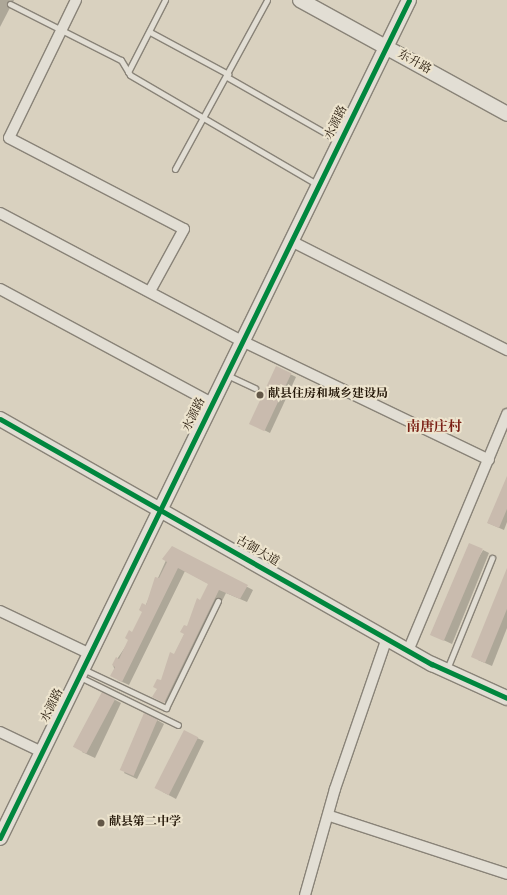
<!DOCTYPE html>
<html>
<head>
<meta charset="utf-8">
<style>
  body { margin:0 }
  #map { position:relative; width:507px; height:895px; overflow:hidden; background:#d9d1bf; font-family:Vollkorn,"Noto Serif SC",serif }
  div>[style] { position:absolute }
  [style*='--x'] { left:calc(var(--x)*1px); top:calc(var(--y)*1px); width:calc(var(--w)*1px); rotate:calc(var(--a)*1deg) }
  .shadow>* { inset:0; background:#0003 }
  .building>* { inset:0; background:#c9bbae; transform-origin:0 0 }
  .roads { filter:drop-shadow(1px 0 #898378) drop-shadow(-1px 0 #898378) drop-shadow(0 1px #898378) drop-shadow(0 -1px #898378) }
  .lane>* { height:5px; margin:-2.5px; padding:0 2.5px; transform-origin:2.5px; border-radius:2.5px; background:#e2ded4 }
  .street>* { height:10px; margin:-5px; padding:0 5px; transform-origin:5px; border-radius:5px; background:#e2ded4 }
  .secondary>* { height:14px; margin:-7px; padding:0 7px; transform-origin:7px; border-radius:7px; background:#e2ded4 }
  .cycleway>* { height:5px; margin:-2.5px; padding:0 2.5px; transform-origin:2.5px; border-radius:2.5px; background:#00873e }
  .dots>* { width:11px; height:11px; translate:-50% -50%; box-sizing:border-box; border:2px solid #ede4ce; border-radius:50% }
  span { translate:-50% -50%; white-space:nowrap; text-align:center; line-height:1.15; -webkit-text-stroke:4px #ede4ce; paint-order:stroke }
  .street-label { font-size:12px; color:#231607 }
  .poi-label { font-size:12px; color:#231607; font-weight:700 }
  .left { translate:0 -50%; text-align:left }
  .quarter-label { font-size:14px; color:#7a1f14; font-weight:700 }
</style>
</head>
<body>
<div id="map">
  <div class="shadow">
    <div style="clip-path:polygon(0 0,14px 0,0 27px)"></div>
    <div style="clip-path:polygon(290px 374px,296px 377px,270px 433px,256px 426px)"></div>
    <div style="clip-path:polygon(507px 478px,507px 522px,504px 530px,488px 523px)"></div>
    <div style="clip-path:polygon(172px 547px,253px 590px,247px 602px,226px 593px,171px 705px,160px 700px,161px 682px,209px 584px,185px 571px,129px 685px,118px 680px,113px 665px,130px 640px)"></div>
    <div style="clip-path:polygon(483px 550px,489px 553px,452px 644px,439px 638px,433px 635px)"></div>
    <div style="clip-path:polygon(507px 570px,507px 628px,492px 666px,478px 660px)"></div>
    <div style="clip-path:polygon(102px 693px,121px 703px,95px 758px,82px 752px)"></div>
    <div style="clip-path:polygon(157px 720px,164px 724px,137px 779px,124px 773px)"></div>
    <div style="clip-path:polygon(197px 738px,204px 741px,176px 799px,163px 792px)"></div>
  </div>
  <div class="building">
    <div style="left:276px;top:366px;width:17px;height:64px;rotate:25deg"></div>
    <div style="clip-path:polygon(507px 476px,507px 509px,499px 528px,487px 523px)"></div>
    <div style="left:469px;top:543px;width:15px;height:100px;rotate:23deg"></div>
    <div style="clip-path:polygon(172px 546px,248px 585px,240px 599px,219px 590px,164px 703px,152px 697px,157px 689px,153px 687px,157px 679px,161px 680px,170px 652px,174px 654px,184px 634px,180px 632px,184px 625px,187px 626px,197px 598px,200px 600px,208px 584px,178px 568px,122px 682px,110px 676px,115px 667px,112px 665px,116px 657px,119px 659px,128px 640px,125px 638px,129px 630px,132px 632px,142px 612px,139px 610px,142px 603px,146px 605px,155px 577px,159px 578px,167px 562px,162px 559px)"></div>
    <div style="clip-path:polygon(507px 568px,507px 609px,485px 663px,471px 657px)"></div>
    <div style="left:102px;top:692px;width:15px;height:62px;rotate:28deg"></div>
    <div style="left:144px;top:713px;width:15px;height:62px;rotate:23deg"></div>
    <div style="left:184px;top:730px;width:16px;height:65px;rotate:27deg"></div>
  </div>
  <div class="roads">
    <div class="lane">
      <div style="--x:10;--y:4;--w:124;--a:26.8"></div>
      <div style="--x:121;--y:60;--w:17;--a:59"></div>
      <div style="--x:130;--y:75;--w:218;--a:30.3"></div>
      <div style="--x:150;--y:32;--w:89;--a:28.3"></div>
      <div style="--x:128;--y:72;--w:81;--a:-62.8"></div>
      <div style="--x:227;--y:77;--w:129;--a:29.7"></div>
      <div style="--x:175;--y:169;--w:192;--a:-61.4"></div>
      <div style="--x:227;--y:375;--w:31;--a:25"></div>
      <div style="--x:83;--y:669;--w:92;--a:25.2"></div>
      <div style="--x:166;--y:708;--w:119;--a:-64.1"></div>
      <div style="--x:447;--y:669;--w:120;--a:-67.9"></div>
      <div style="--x:80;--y:677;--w:109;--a:26.1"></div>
    </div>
    <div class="street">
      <div style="--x:76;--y:0;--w:153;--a:115.9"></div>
      <div style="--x:9;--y:138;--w:197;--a:27.5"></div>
      <div style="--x:184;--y:229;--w:71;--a:118.7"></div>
      <div style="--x:0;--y:213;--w:274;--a:27.9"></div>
      <div style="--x:242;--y:341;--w:274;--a:25.7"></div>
      <div style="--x:291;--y:241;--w:242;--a:26.8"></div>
      <div style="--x:0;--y:289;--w:241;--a:28.3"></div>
      <div style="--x:0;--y:611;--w:100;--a:25.5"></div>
      <div style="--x:408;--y:651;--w:257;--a:-67.3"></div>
      <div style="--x:0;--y:732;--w:47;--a:25.5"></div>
      <div style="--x:330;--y:816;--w:186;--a:18.1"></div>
      <div style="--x:305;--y:895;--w:110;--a:-74.2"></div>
      <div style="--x:335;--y:789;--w:160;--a:-71"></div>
    </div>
    <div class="secondary">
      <div style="--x:300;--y:0;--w:236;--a:28.8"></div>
      <div style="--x:0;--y:419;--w:497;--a:29.6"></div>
      <div style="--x:432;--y:664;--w:82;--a:24.4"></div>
      <div style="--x:0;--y:838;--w:932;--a:-63.98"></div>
    </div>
  </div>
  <div class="cycleway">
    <div style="--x:0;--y:419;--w:497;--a:29.6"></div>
    <div style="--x:432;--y:664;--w:82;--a:24.4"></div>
    <div style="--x:0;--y:838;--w:932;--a:-63.98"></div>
  </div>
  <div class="dots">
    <div style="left:260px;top:395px;background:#635747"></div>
    <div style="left:101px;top:823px;background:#635747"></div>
  </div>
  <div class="street-label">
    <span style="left:414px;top:63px;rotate:29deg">东升路</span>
    <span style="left:337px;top:123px;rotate:-64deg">水源路</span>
    <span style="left:195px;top:415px;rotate:-64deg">水源路</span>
    <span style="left:257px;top:552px;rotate:30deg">古御大道</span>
    <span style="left:53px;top:706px;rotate:-64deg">水源路</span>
  </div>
  <div class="poi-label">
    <span class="left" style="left:268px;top:395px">献县住房和城乡建设局</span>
    <span class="left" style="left:109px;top:823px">献县第二中学</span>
  </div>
  <div class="quarter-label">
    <span style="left:434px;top:428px">南唐庄村</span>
  </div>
</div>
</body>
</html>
